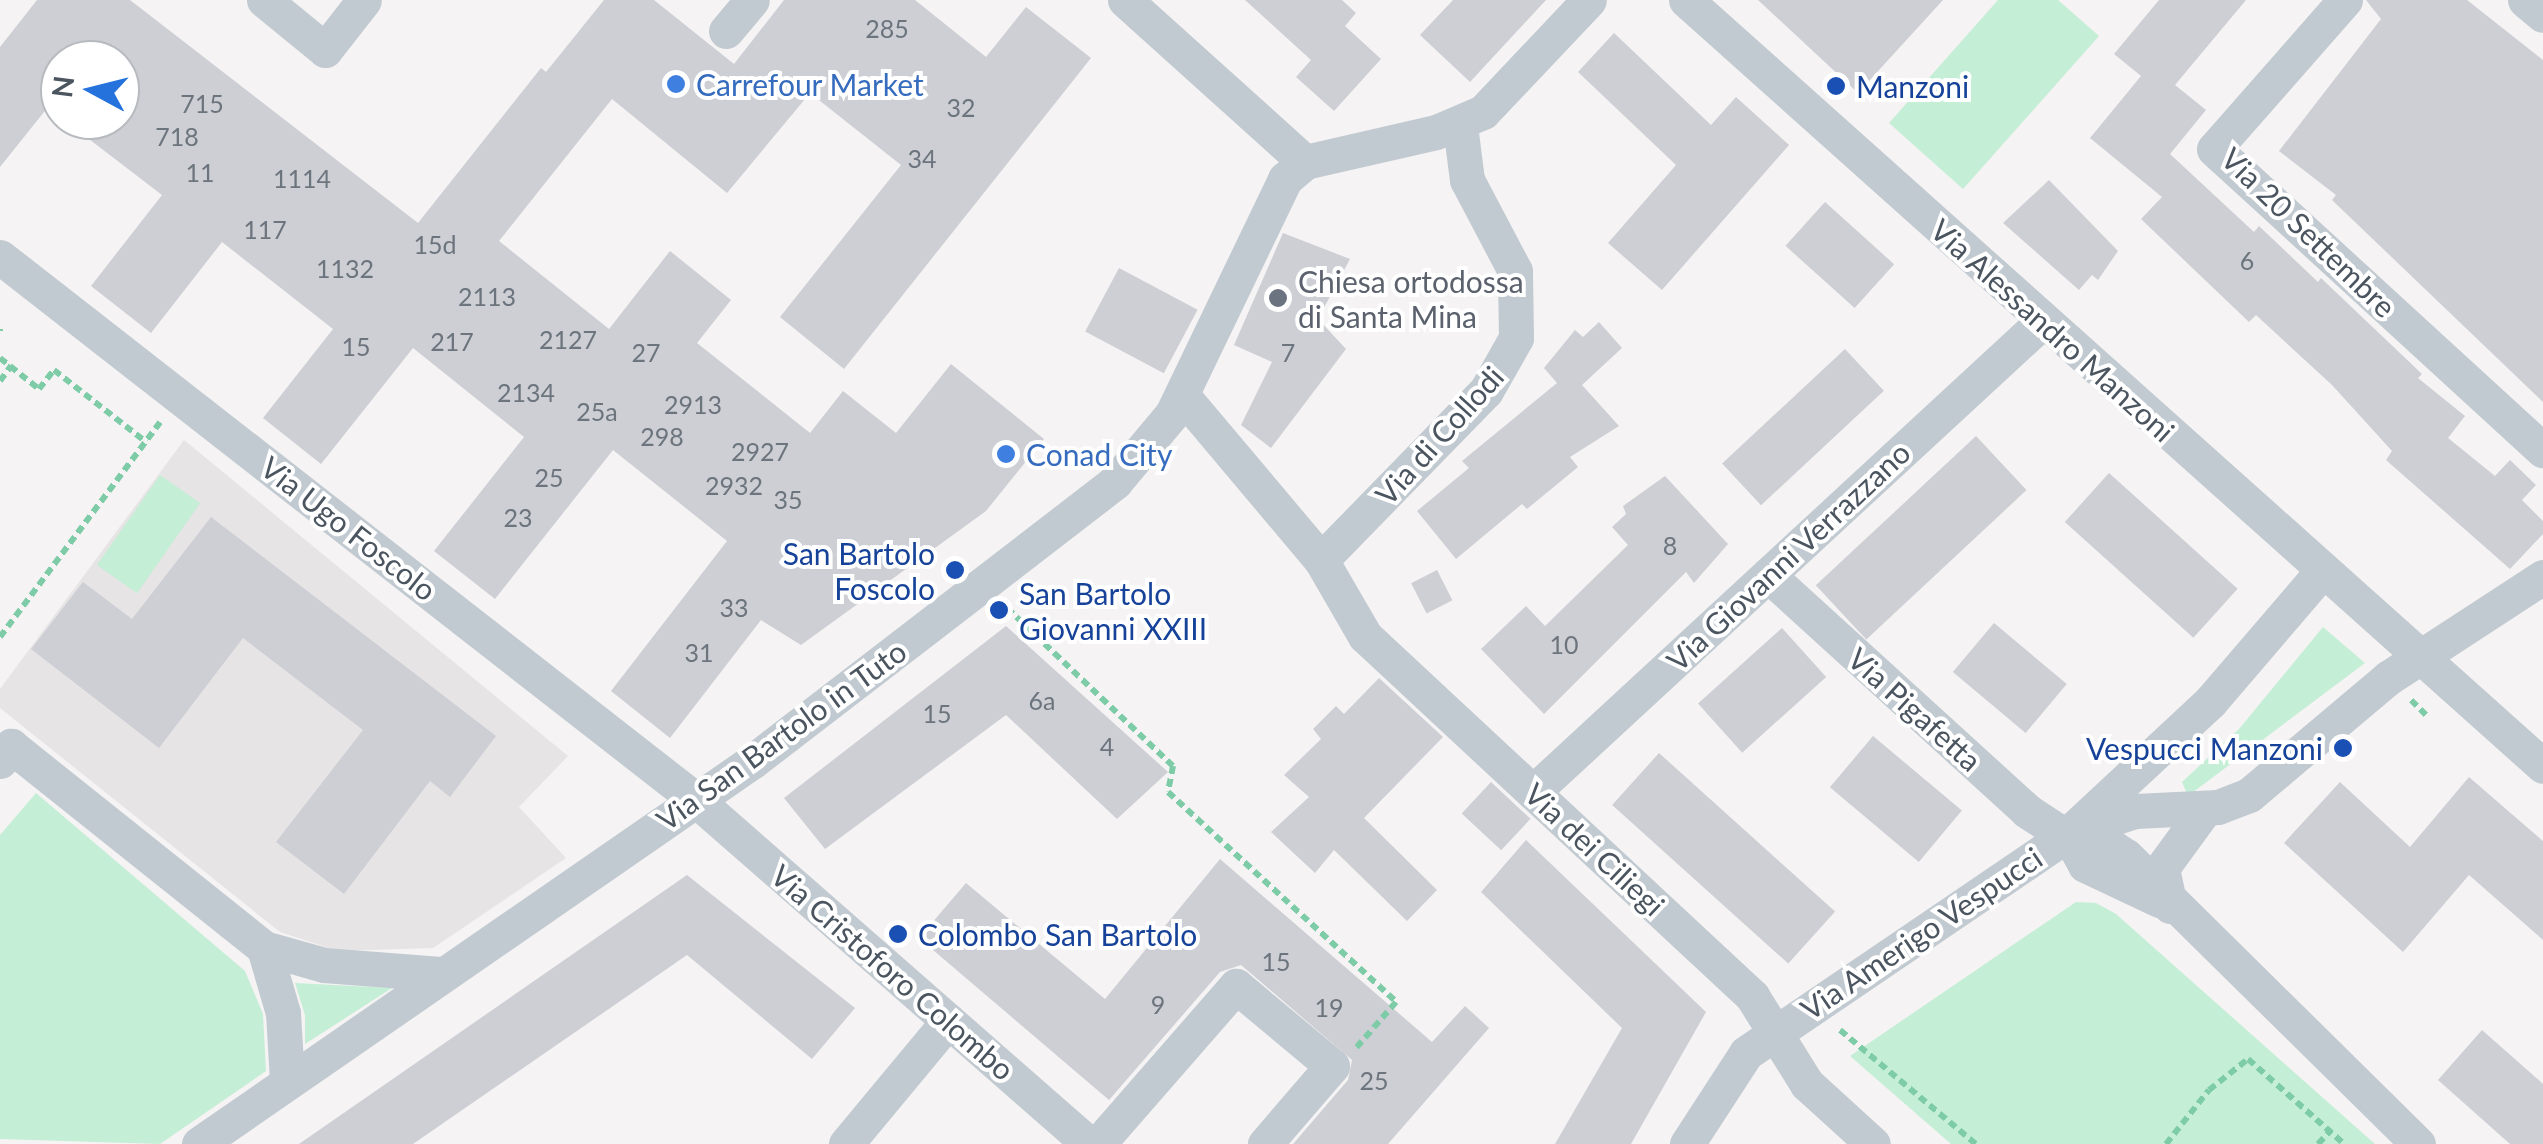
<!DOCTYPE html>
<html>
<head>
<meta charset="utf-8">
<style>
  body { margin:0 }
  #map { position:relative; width:2543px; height:1144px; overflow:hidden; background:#f5f3f3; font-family:Lato,sans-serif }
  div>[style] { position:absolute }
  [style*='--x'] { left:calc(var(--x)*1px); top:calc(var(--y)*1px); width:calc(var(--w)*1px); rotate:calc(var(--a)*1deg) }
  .education>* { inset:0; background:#e6e4e5 }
  .green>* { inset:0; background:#c5eed6; transform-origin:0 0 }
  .building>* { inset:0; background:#cdcfd5; transform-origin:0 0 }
  .path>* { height:6px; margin-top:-3px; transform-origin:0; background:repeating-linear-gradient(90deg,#7ecba7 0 8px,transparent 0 13px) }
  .minor>* { height:35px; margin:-17.5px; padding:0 17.5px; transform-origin:17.5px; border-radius:17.5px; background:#c2cad1 }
  .dots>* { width:28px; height:28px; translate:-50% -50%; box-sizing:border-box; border:5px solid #fff; border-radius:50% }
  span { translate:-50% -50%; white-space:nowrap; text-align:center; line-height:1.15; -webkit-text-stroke:8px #fff; paint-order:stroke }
  .number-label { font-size:25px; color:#6c747d }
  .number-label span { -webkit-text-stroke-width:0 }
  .shop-label { font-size:30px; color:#366cbe }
  .left { translate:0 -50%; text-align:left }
  .transit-label { font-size:30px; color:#164399 }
  .right { translate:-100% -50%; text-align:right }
  .street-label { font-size:30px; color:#4b5560 }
  .worship-label { font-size:30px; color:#5b616d }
  .north { position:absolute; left:40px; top:40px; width:100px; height:100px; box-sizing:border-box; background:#fff; border:2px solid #b7bbbf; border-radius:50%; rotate:277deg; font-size:28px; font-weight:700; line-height:40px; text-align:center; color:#4b5560 }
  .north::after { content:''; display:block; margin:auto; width:35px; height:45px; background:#2572dd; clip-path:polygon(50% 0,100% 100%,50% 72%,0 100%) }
</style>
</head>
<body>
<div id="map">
  <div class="education">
    <div style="clip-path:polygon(184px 440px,568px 756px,519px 807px,566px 858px,433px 948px,338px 951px,280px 932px,0 708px,0 689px)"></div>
  </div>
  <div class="green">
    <div style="clip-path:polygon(1998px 0,2058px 0,2099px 36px,1963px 189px,1889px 123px)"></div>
    <div style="left:160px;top:475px;width:49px;height:110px;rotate:35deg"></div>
    <div style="clip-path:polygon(2323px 627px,2365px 663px,2188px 796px,2182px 782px,2239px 729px)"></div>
    <div style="clip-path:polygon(36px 793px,245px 971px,263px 1014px,266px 1071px,160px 1144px,0 1139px,0 835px)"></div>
    <div style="clip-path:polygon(2076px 902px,2096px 903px,2116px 914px,2375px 1144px,1951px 1144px,1850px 1056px)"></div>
    <div style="clip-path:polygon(295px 983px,392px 988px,305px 1044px,305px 1015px)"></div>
  </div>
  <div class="building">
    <div style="clip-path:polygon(37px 0,130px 0,418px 223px,541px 68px,546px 72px,604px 0,654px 0,734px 64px,784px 0,915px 0,986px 57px,1026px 7px,1091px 58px,844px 369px,780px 317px,901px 165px,810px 93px,727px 193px,612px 99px,499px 241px,609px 329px,670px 251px,731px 300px,697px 343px,810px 433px,843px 391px,896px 433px,951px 364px,1044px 439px,986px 511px,801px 645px,761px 620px,670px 738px,611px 691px,727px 541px,613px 450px,495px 599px,434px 551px,524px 437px,413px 348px,321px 464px,263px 418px,333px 329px,222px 242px,151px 333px,91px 286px,162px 195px,64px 120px,120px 120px,120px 60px,60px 60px,60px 117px,48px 107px,0 167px,0 47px)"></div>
    <div style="clip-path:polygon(1245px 0,1342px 0,1356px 13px,1345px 26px,1381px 59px,1334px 111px,1296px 77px,1311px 60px)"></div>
    <div style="clip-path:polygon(1453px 0,1546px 0,1470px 82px,1420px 35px)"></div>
    <div style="clip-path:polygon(1758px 0,1943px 0,1858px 93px)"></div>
    <div style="clip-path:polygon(2159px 0,2246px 0,2175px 85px,2206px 110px,2170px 154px,2254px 232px,2259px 226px,2318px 282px,2321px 278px,2422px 374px,2418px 378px,2465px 416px,2448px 438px,2495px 476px,2510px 460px,2536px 485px,2522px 500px,2543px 521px,2543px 534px,2510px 569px,2386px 460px,2392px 451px,2332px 385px,2256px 315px,2249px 322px,2141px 219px,2162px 197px,2090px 138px,2141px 76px,2114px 54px)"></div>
    <div style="clip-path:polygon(2366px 0,2467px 0,2543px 60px,2543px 402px,2332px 200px,2336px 195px,2279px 151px,2381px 19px)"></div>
    <div style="clip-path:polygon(1614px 33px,1711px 125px,1736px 97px,1789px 145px,1662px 290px,1608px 243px,1676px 165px,1578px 72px)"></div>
    <div style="clip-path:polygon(2049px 180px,2118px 251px,2098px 280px,2092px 275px,2079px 290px,2003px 223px)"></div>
    <div style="left:1825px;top:202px;width:93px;height:59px;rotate:42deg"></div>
    <div style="clip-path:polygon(1283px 233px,1350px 259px,1318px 319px,1346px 349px,1271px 448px,1241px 425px,1272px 362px,1234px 345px)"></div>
    <div style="left:1119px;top:268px;width:89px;height:72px;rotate:28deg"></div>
    <div style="clip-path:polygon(1599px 322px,1622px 348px,1582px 385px,1619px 426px,1570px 457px,1578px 467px,1527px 509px,1522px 504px,1456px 559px,1417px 511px,1469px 468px,1462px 461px,1557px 383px,1544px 368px,1575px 330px,1583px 337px)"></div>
    <div style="left:1845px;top:349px;width:57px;height:168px;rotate:47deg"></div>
    <div style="left:1976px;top:436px;width:74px;height:219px;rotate:47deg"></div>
    <div style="left:2109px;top:473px;width:173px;height:66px;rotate:42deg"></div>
    <div style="clip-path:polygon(1665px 476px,1728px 544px,1694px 583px,1686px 572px,1544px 714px,1481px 649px,1526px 606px,1545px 626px,1628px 545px,1612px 527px,1626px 514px,1623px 506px)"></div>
    <div style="clip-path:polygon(211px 517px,496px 736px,450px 797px,430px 781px,344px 894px,276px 842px,363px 730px,243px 638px,159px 748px,31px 649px,83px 582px,132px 619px)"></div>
    <div style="left:1437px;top:570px;width:34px;height:29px;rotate:63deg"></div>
    <div style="left:1994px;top:623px;width:95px;height:64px;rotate:40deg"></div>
    <div style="clip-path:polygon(1006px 626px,1168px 772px,1117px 819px,1006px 715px,825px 849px,784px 798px)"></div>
    <div style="left:1782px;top:628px;width:66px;height:113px;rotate:48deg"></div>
    <div style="clip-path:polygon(1379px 678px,1443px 737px,1364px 818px,1437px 890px,1407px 921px,1334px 850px,1315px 873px,1271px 832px,1309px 797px,1284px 775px,1321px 739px,1313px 729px,1336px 706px,1344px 714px)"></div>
    <div style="left:1873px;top:736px;width:116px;height:67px;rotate:40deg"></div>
    <div style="left:1659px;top:753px;width:237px;height:70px;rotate:42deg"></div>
    <div style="clip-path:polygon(2469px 777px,2543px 841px,2543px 940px,2469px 875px,2403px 952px,2284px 843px,2340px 782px,2410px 847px)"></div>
    <div style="left:1491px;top:782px;width:54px;height:43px;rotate:43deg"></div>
    <div style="clip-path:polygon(1526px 840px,1706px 1012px,1631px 1144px,1555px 1144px,1622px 1028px,1481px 892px)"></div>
    <div style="clip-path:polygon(1220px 859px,1432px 1042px,1465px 1006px,1489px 1028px,1388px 1144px,1293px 1144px,1348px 1080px,1352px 1060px,1241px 965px,1220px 972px,1109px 1100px,919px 938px,966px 883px,1105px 999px)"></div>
    <div style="clip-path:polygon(687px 875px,855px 1008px,812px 1059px,687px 955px,413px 1144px,299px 1144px)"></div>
    <div style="clip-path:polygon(2482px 1030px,2543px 1084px,2543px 1144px,2510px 1144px,2438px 1080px)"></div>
  </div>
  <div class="path">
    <div style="--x:0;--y:329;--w:2;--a:90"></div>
    <div style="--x:0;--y:358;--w:50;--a:38.5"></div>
    <div style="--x:39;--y:389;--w:24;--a:-52"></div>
    <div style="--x:54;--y:370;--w:117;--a:38"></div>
    <div style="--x:0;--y:381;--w:19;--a:-54"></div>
    <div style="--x:1007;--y:608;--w:229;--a:43.6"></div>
    <div style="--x:1173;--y:766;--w:26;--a:101"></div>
    <div style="--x:1168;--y:792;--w:310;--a:42.6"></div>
    <div style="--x:1396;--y:1002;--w:61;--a:131"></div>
    <div style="--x:0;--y:637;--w:268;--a:-53.3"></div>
    <div style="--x:2411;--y:700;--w:24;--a:45"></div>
    <div style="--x:1840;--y:1030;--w:177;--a:40"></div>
    <div style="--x:2166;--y:1144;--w:69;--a:-51.5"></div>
    <div style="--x:2209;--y:1090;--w:50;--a:-38.5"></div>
    <div style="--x:2248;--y:1059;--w:128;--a:41.5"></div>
    <div style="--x:2318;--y:1144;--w:18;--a:-47"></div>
  </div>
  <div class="minor">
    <div style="--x:264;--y:0;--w:79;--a:39.3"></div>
    <div style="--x:325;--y:50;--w:63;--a:-52"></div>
    <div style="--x:1125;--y:0;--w:242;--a:42"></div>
    <div style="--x:1686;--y:0;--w:1149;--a:41.79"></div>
    <div style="--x:2345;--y:0;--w:198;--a:131.3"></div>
    <div style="--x:2214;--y:149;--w:446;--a:42.5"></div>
    <div style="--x:2525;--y:0;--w:23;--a:40"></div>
    <div style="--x:726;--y:31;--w:40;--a:-50"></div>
    <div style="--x:0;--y:257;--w:883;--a:37.96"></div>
    <div style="--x:696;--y:800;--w:522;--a:41.2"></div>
    <div style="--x:1182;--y:395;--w:216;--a:49.9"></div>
    <div style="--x:1321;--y:560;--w:88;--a:59.9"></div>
    <div style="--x:1365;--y:636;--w:529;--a:42.93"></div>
    <div style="--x:1752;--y:996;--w:104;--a:58"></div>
    <div style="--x:1807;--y:1084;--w:89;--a:42.3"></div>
    <div style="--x:1321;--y:560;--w:236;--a:-45.7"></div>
    <div style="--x:1486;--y:391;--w:61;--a:-60.5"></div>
    <div style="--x:1516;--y:338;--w:67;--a:-90.9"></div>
    <div style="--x:1515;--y:271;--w:103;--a:-117.8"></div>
    <div style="--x:1467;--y:180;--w:55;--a:-97.3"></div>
    <div style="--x:1768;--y:575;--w:350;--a:42.3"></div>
    <div style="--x:2027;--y:811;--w:37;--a:33"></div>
    <div style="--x:2058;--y:831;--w:42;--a:9.7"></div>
    <div style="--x:2099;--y:838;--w:32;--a:34"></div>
    <div style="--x:2126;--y:856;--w:410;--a:44.6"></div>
    <div style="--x:0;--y:761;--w:19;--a:-54"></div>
    <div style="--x:11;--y:746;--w:324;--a:38.6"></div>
    <div style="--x:264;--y:948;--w:62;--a:15.8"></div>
    <div style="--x:324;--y:965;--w:117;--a:4.4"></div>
    <div style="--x:1534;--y:791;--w:693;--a:-42.72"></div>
    <div style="--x:2082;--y:828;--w:56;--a:-17.8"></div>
    <div style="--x:2135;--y:811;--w:83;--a:-2.8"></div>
    <div style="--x:2218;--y:807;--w:33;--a:-21"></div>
    <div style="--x:2249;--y:795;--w:182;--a:-40.1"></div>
    <div style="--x:2388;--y:678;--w:185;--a:-33.1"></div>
    <div style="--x:2068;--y:834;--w:35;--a:61"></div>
    <div style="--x:2085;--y:865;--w:82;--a:25.3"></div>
    <div style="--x:2170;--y:906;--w:39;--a:-102"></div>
    <div style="--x:2162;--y:868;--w:73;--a:-53.9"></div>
    <div style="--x:264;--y:948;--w:68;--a:73.7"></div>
    <div style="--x:283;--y:1013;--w:68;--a:86.6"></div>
    <div style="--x:199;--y:1144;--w:674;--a:-34.66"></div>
    <div style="--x:753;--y:761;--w:457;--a:-37.6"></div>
    <div style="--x:1115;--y:482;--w:89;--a:-50"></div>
    <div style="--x:1172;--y:414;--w:261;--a:-64.3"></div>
    <div style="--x:1285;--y:179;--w:26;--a:-40"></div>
    <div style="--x:1305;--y:162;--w:134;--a:-12.9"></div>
    <div style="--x:1436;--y:132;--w:51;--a:-23.1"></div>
    <div style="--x:1483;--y:112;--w:154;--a:-46.6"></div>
    <div style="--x:846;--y:1144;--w:160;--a:-50.3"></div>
    <div style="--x:1098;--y:1144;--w:210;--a:-48.9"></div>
    <div style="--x:1236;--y:986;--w:125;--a:39.8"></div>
    <div style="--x:1332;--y:1066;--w:103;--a:130.7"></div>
    <div style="--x:1687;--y:1144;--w:108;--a:-57"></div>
    <div style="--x:1746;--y:1053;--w:389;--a:-34.2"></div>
    <div style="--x:2068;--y:834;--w:194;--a:-42.9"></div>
    <div style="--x:2210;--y:702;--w:174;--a:-49.4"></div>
  </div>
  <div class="dots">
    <div style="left:676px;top:84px;background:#3f7fe0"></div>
    <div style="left:1836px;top:86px;background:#1a4fb4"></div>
    <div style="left:1278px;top:298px;background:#6b7280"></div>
    <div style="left:1006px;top:454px;background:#3f7fe0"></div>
    <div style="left:955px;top:570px;background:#1a4fb4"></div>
    <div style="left:999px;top:610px;background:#1a4fb4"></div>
    <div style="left:2343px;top:748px;background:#1a4fb4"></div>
    <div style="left:898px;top:934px;background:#1a4fb4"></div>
  </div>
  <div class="number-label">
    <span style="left:887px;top:28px">285</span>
    <span style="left:202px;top:103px">715</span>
    <span style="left:961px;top:107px">32</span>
    <span style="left:177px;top:136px">718</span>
    <span style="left:922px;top:158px">34</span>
    <span style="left:200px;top:172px">11</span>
    <span style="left:302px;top:178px">1114</span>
    <span style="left:265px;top:229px">117</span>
    <span style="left:435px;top:244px">15d</span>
    <span style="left:2247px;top:260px">6</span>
    <span style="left:345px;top:268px">1132</span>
    <span style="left:487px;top:296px">2113</span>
    <span style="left:568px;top:339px">2127</span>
    <span style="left:452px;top:341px">217</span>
    <span style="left:356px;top:346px">15</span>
    <span style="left:646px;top:352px">27</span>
    <span style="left:1288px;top:352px">7</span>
    <span style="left:526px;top:392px">2134</span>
    <span style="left:693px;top:404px">2913</span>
    <span style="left:597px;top:411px">25a</span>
    <span style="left:662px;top:436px">298</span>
    <span style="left:760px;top:451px">2927</span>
    <span style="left:549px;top:477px">25</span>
    <span style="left:734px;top:485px">2932</span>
    <span style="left:788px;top:499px">35</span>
    <span style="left:518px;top:517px">23</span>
    <span style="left:1670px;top:545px">8</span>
    <span style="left:734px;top:607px">33</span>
    <span style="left:1564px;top:644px">10</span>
    <span style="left:699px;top:652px">31</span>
    <span style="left:1042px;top:700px">6a</span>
    <span style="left:937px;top:713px">15</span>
    <span style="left:1107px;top:746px">4</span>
    <span style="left:1276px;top:961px">15</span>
    <span style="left:1158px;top:1004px">9</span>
    <span style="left:1329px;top:1007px">19</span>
    <span style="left:1374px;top:1080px">25</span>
  </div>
  <div class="shop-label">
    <span class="left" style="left:696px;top:84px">Carrefour Market</span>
    <span class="left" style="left:1026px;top:454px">Conad City</span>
  </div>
  <div class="transit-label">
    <span class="left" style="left:1856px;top:86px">Manzoni</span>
    <span class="right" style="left:935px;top:570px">San Bartolo<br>Foscolo</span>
    <span class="left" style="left:1019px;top:610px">San Bartolo<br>Giovanni XXIII</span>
    <span class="right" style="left:2323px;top:748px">Vespucci Manzoni</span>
    <span class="left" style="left:918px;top:934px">Colombo San Bartolo</span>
  </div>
  <div class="street-label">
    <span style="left:2309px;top:232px;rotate:44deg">Via 20 Settembre</span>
    <span style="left:2053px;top:330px;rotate:42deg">Via Alessandro Manzoni</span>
    <span style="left:1439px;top:435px;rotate:-48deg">Via di Collodi</span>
    <span style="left:349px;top:528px;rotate:38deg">Via Ugo Foscolo</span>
    <span style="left:1788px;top:556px;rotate:-43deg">Via Giovanni Verrazzano</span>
    <span style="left:1915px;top:709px;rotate:42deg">Via Pigafetta</span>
    <span style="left:781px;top:735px;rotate:-36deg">Via San Bartolo in Tuto</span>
    <span style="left:1595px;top:849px;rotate:43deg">Via dei Ciliegi</span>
    <span style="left:1921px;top:933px;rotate:-34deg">Via Amerigo Vespucci</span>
    <span style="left:893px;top:972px;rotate:41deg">Via Cristoforo Colombo</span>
  </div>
  <div class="worship-label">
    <span class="left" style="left:1298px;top:298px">Chiesa ortodossa<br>di Santa Mina</span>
  </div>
  <div class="north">N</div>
</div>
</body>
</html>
